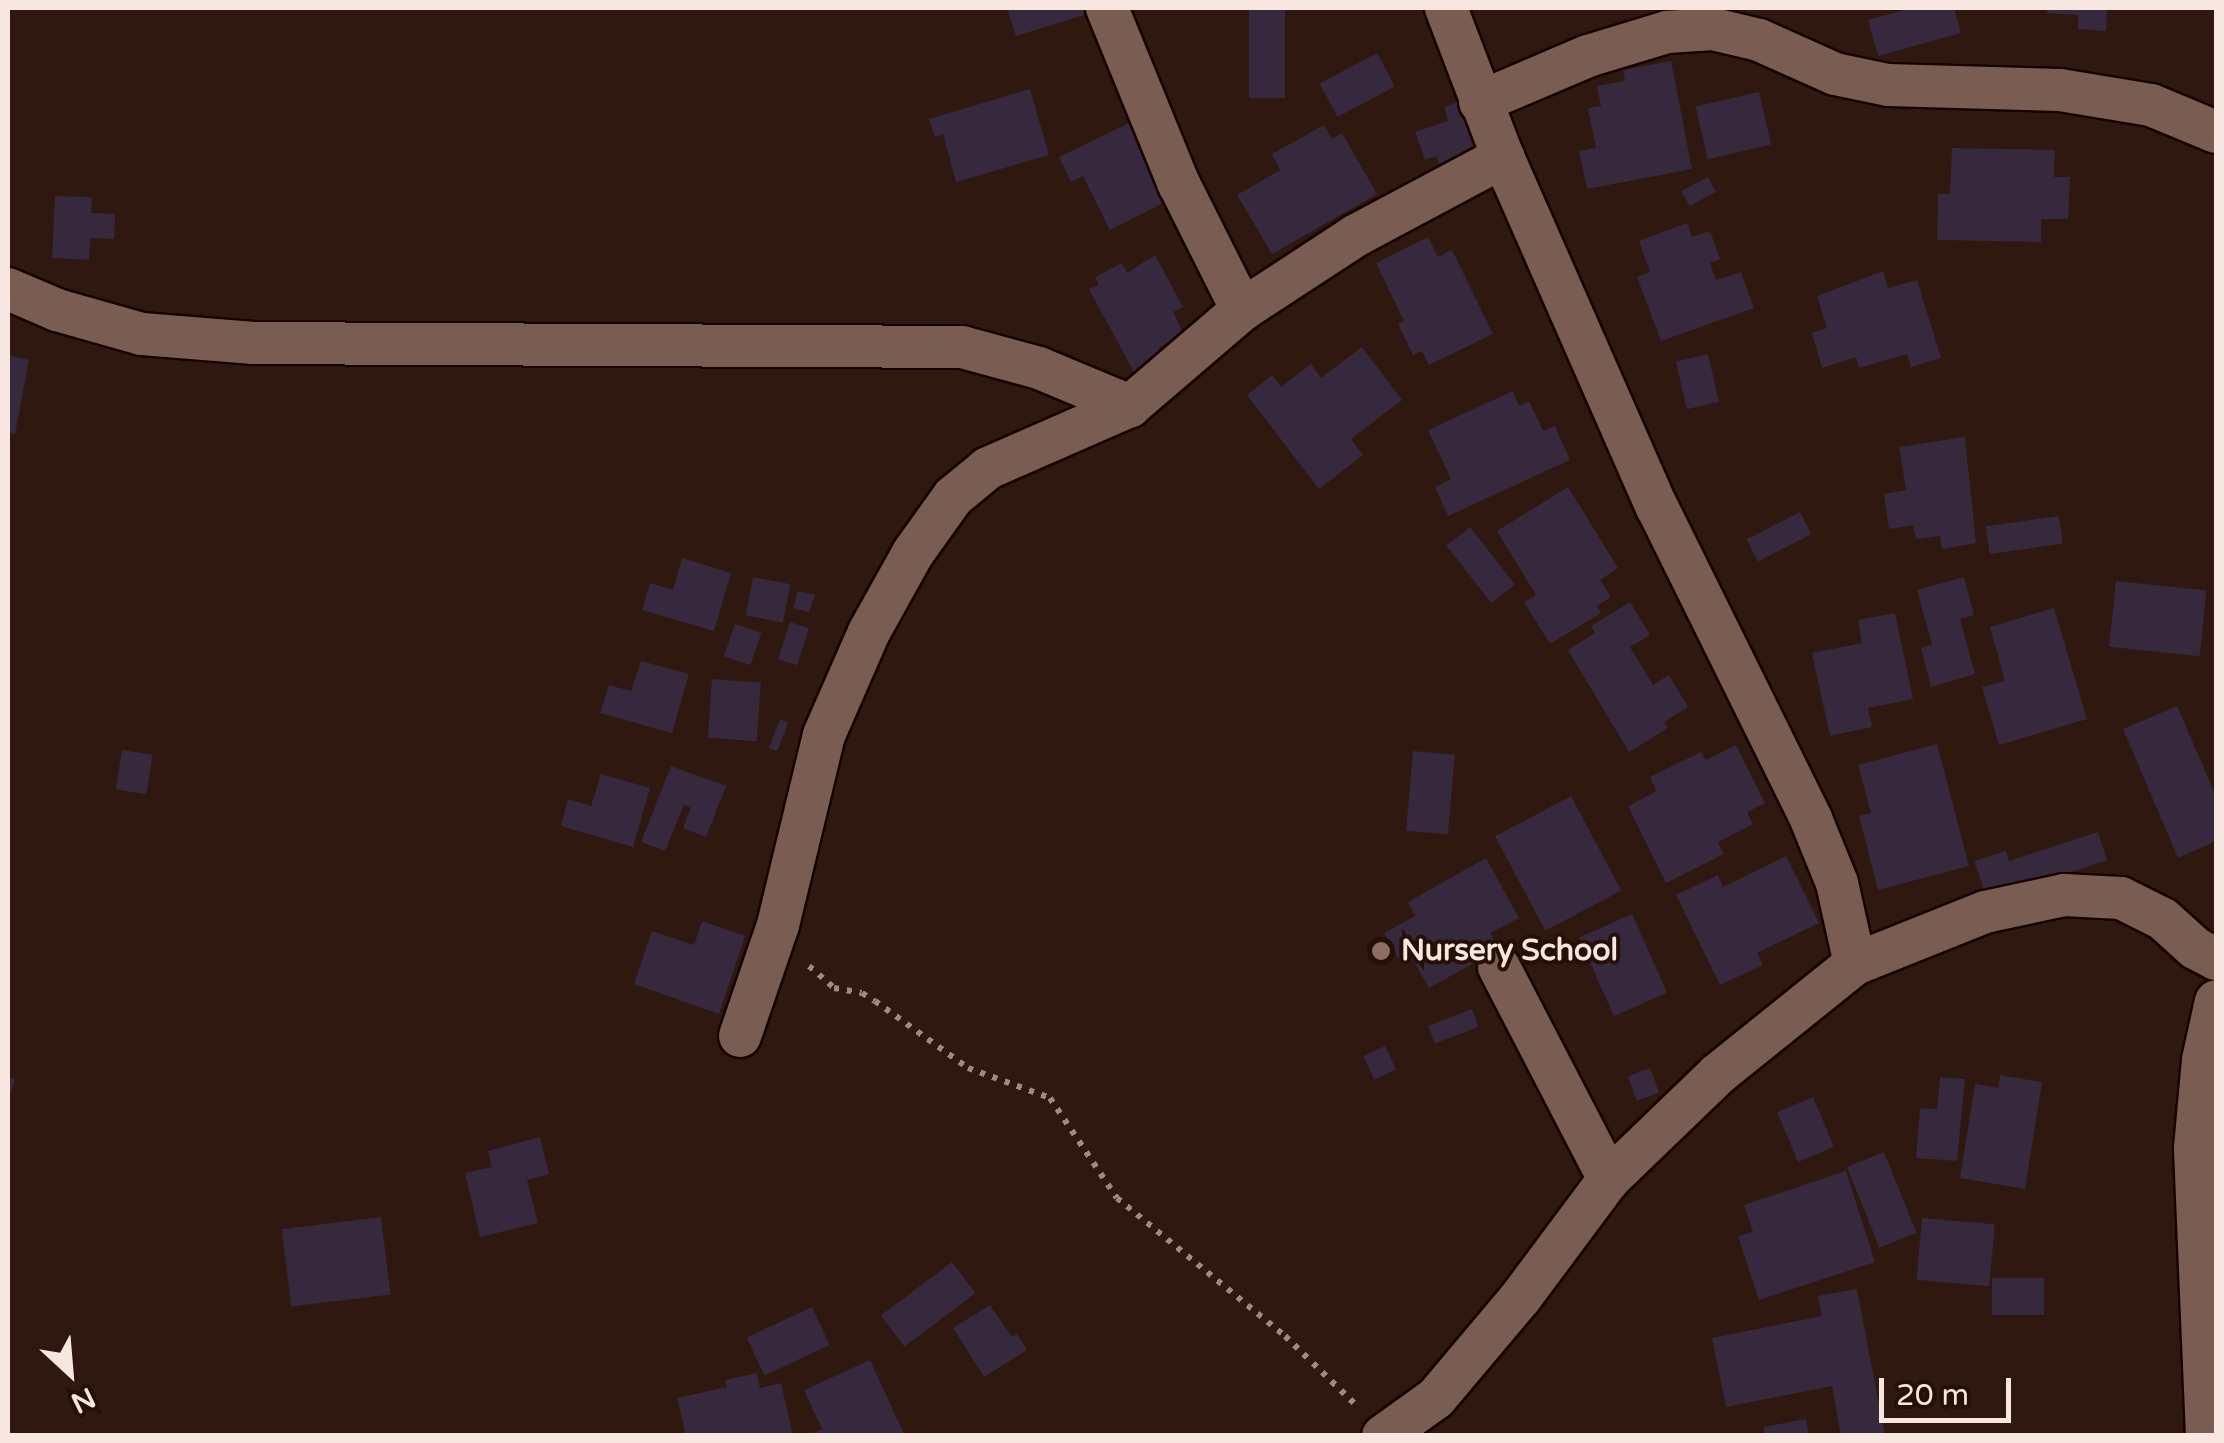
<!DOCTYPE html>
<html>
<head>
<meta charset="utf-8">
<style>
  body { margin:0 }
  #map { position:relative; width:2224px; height:1443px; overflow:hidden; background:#2f180f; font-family:"Varela Round",sans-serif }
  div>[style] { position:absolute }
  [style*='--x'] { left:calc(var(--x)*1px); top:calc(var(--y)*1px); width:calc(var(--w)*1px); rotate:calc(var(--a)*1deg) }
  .building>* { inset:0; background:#36283d; transform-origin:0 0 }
  .path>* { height:6px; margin-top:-3px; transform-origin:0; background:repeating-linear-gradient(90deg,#9d8a82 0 5px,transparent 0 13px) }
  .roads { filter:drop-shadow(2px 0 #160300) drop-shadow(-2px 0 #160300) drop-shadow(0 2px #160300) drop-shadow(0 -2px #160300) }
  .minor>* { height:42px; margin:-21px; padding:0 21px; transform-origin:21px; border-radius:21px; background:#795d52 }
  .dots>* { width:28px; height:28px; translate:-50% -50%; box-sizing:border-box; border:5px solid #250f06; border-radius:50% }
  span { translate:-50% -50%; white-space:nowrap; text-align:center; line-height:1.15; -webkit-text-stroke:8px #250f06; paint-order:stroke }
  .poi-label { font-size:30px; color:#f8e7e1; font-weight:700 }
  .left { translate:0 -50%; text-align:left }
  .frame { position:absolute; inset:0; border:10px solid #f8e7e1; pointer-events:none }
  .north { position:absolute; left:20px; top:1323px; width:100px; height:100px; -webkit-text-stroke:8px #250f06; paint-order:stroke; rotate:154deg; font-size:28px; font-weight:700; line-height:40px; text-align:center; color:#f8e7e1 }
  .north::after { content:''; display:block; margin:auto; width:35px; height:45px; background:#f8e7e1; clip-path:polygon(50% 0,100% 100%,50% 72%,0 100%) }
  .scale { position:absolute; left:1879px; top:1378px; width:132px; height:45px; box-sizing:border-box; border:5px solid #f8e7e1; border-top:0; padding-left:12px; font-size:30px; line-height:35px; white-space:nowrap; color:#f8e7e1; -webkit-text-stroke:8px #250f06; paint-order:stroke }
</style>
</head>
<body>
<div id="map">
  <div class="building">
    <div style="clip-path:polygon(1007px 8px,1092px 8px,1094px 12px,1016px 36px)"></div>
    <div style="left:1249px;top:8px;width:36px;height:90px"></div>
    <div style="clip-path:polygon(1912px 8px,1954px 8px,1961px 33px,1878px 56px,1868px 20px)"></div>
    <div style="clip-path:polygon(2048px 8px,2107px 8px,2106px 31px,2078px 29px,2078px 15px,2047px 13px)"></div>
    <div style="left:1377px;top:53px;width:38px;height:65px;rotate:62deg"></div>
    <div style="clip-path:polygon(1671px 61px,1692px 169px,1587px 189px,1579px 151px,1596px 148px,1588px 108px,1601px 106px,1597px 86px,1625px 81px,1623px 70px)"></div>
    <div style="clip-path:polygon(1030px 89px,1049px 155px,956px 182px,943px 134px,935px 137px,929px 119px)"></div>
    <div style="left:1759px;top:92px;width:54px;height:65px;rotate:77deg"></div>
    <div style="clip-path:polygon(1460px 101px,1480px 155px,1441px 169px,1436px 156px,1425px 160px,1415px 132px,1448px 121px,1444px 107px)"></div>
    <div style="clip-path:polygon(1129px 123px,1167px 201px,1110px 230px,1083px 176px,1071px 182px,1059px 157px)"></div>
    <div style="clip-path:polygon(1324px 125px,1332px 139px,1342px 133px,1377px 194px,1272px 254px,1237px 195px,1280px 170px,1272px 154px)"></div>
    <div style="clip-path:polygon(1952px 148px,2055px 150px,2054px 177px,2070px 177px,2068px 219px,2041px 219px,2041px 242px,1937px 240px,1938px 194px,1950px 194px)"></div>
    <div style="left:1708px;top:177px;width:17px;height:30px;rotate:62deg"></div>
    <div style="clip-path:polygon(55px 196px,92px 197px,91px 213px,115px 214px,114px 239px,90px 238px,89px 260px,52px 258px)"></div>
    <div style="clip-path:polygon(1687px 223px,1692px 237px,1710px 231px,1720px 259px,1710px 263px,1716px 280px,1741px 272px,1754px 308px,1661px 341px,1637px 277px,1650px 272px,1639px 241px)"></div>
    <div style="clip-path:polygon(1428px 237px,1438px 257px,1452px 250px,1493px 334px,1429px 365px,1422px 351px,1413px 355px,1398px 324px,1404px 321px,1376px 263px)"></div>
    <div style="clip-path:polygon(1155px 255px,1183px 307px,1173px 312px,1184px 334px,1159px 348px,1164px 358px,1135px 374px,1089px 289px,1099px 285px,1095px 277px,1122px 263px,1127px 273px)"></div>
    <div style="clip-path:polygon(1883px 271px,1888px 288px,1917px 280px,1941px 358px,1911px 367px,1907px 354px,1859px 368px,1856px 357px,1822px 368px,1812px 333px,1827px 328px,1817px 296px)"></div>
    <div style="clip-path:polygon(1362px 347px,1402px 400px,1351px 439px,1363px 455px,1319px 489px,1247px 395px,1272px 375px,1281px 387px,1311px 364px,1321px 378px)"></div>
    <div style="left:1708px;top:354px;width:49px;height:33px;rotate:77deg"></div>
    <div style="clip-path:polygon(8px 355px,29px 360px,15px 434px,8px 432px)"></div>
    <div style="clip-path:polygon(1513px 391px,1519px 406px,1529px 401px,1543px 431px,1555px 426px,1570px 460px,1448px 516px,1435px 487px,1451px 479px,1428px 430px)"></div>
    <div style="clip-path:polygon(1965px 437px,1976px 543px,1942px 549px,1940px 536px,1916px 539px,1913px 525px,1889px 529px,1884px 494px,1906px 490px,1899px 447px)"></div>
    <div style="clip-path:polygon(1568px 487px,1618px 568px,1600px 580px,1611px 597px,1597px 606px,1601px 613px,1550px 644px,1524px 602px,1536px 595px,1497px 531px)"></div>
    <div style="left:1800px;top:512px;width:25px;height:60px;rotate:63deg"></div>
    <div style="left:2059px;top:516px;width:28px;height:74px;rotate:82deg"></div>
    <div style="left:1470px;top:527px;width:73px;height:30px;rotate:52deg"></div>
    <div style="clip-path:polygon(682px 558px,731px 573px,714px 631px,642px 610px,650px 583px,673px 590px)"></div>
    <div style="left:753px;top:577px;width:38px;height:39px;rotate:11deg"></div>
    <div style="clip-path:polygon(1964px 577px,1974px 615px,1960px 619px,1975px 674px,1931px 687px,1921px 648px,1932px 645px,1917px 590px)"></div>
    <div style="left:2116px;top:581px;width:91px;height:66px;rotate:6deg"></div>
    <div style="clip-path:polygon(798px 591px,815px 595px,809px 612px,793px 608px)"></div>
    <div style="clip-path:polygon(1630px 602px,1650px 635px,1630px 647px,1653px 685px,1669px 675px,1688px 707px,1664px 722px,1668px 728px,1629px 752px,1568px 650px,1595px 633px,1591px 626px)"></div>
    <div style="clip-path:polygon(2054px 608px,2087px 719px,1999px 745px,1982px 687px,2005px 681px,1990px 627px)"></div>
    <div style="clip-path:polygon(1895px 613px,1913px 699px,1868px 708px,1872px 727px,1830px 736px,1812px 653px,1862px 643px,1858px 620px)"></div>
    <div style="left:790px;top:622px;width:20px;height:39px;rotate:18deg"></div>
    <div style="left:735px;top:624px;width:28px;height:34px;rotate:19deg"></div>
    <div style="clip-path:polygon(641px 661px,689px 674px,672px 733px,600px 713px,609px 685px,631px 691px)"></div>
    <div style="left:712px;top:679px;width:49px;height:59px;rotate:4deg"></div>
    <div style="clip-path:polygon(2177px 706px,2216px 796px,2216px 841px,2178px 858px,2123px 729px)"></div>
    <div style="left:780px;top:719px;width:9px;height:31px;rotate:21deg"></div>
    <div style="clip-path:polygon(1937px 744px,1969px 866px,1878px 890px,1859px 816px,1871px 813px,1858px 765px)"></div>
    <div style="clip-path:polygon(1736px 745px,1765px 803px,1747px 812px,1753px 824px,1718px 842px,1724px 854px,1666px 883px,1628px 806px,1657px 791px,1650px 777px,1701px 752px,1706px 760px)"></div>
    <div style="left:122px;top:750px;width:31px;height:40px;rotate:9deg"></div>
    <div style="left:1413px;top:751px;width:42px;height:80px;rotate:5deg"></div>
    <div style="clip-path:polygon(671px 766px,726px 786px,706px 837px,683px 828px,691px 808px,684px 805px,665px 851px,641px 842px)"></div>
    <div style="clip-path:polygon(601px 774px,650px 788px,633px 847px,561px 826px,568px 799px,591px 806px)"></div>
    <div style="left:1571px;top:796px;width:107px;height:86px;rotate:62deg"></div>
    <div style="clip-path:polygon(2098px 832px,2107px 860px,1988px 900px,1974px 861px,2006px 851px,2009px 861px)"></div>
    <div style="clip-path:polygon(1786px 856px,1819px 923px,1757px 953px,1763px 965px,1720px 985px,1676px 895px,1718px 875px,1723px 887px)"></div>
    <div style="clip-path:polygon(1486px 858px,1519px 918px,1490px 933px,1499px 949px,1429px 988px,1409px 953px,1399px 960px,1384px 933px,1415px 916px,1408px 902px)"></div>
    <div style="left:1632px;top:914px;width:86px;height:58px;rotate:66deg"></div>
    <div style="clip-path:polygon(702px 921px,745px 936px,719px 1014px,634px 984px,652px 931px,694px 945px)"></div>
    <div style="left:1472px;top:1009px;width:19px;height:47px;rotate:69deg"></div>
    <div style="left:1385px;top:1046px;width:26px;height:24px;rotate:65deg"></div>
    <div style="left:1650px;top:1068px;width:26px;height:24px;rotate:69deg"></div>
    <div style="clip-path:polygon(2000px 1075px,2042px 1082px,2025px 1189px,1960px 1178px,1975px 1084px,1998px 1088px)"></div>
    <div style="clip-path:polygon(8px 1077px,15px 1079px,8px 1101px)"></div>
    <div style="clip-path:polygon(1940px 1077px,1965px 1079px,1957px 1161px,1916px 1158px,1920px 1108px,1937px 1109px)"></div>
    <div style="left:1813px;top:1097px;width:54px;height:39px;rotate:67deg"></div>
    <div style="clip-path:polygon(540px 1137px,549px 1174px,527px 1180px,538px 1223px,480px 1237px,465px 1173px,492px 1167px,488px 1151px)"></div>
    <div style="left:1884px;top:1152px;width:87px;height:40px;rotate:68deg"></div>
    <div style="clip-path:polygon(1846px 1171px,1875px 1262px,1759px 1300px,1738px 1236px,1753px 1232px,1744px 1205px)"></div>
    <div style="left:381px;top:1217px;width:78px;height:100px;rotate:83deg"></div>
    <div style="left:1922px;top:1218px;width:73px;height:62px;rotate:5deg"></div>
    <div style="left:952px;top:1262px;width:39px;height:89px;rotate:53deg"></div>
    <div style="left:1992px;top:1278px;width:52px;height:37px"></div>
    <div style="clip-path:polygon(1857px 1289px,1885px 1436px,1841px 1436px,1832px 1386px,1726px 1407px,1712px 1338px,1822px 1316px,1818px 1296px)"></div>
    <div style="clip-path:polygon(990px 1305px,1012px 1337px,1017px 1334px,1027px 1350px,984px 1377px,953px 1328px)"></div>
    <div style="left:812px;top:1307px;width:42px;height:72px;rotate:65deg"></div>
    <div style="clip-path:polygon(870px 1360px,905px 1436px,807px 1436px,822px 1429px,804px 1390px)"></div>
    <div style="clip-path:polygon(757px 1373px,760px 1388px,781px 1383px,793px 1436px,686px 1436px,677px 1398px,727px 1387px,725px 1380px)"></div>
    <div style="clip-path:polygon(1806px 1419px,1809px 1436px,1765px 1436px,1763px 1427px)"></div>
  </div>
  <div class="path">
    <div style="--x:809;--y:966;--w:33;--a:41"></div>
    <div style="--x:834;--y:988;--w:28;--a:10"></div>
    <div style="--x:862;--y:993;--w:15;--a:32"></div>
    <div style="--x:875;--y:1001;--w:115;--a:35.8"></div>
    <div style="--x:968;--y:1068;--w:87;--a:20.1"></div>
    <div style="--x:1050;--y:1098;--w:120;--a:56.2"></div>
    <div style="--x:1117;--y:1198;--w:217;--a:39.4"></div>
    <div style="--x:1285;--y:1336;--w:99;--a:44.2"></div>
  </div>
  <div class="roads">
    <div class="minor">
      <div style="--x:1107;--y:8;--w:190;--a:67.8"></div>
      <div style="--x:1179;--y:184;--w:141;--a:63.4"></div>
      <div style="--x:1446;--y:8;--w:160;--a:69.1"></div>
      <div style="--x:1503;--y:157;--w:382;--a:66.3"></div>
      <div style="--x:1657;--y:507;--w:348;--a:63.7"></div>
      <div style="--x:1811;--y:819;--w:69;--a:67.9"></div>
      <div style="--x:1837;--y:883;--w:83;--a:77.5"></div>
      <div style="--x:1480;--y:102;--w:117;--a:-23.1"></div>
      <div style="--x:1588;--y:56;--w:83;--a:-16.9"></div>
      <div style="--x:1667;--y:32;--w:46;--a:-3.7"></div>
      <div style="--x:1713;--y:29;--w:47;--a:13.4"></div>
      <div style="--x:1759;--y:40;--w:83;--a:24.1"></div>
      <div style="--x:1835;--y:74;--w:54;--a:11.7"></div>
      <div style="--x:1888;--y:85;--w:172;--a:1.7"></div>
      <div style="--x:2060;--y:90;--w:92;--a:9.4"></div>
      <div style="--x:2151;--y:105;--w:70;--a:22.6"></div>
      <div style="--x:8;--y:289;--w:53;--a:23.2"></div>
      <div style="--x:57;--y:310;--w:88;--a:15.8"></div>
      <div style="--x:142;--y:334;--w:112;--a:4.6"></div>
      <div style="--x:254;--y:343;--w:708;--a:0.32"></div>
      <div style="--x:962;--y:347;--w:80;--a:15.3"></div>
      <div style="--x:1039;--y:368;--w:99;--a:22.7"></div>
      <div style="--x:1499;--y:967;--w:239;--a:62.6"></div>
      <div style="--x:740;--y:1036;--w:117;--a:-71.1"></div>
      <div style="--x:778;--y:925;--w:195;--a:-76.4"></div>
      <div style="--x:824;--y:735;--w:112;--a:-66.4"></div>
      <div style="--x:869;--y:632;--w:90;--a:-60.9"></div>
      <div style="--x:913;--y:553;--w:69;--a:-54.5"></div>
      <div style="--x:953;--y:497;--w:45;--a:-39.6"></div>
      <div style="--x:988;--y:468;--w:155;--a:-23.6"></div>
      <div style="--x:1130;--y:406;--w:148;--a:-40.6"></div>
      <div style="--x:1242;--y:310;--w:135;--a:-33.2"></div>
      <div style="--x:1355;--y:236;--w:168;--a:-28.1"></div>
      <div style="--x:1383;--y:1436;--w:65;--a:-35.6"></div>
      <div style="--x:1436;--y:1398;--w:132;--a:-49.9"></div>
      <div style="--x:1521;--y:1297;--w:147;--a:-53.3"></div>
      <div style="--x:1609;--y:1179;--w:151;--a:-43.9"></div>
      <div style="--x:1718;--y:1074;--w:176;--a:-38.8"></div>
      <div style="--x:1855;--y:964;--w:140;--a:-21.8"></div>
      <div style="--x:1985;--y:912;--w:81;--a:-12.1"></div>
      <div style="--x:2064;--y:895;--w:57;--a:3"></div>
      <div style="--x:2121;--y:898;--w:47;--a:26.6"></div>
      <div style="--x:2163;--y:919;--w:43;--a:42.2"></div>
      <div style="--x:2195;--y:948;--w:24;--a:28"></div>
      <div style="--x:2207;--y:1436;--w:288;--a:-92.4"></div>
      <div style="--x:2195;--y:1148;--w:88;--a:-84.8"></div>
      <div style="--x:2203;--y:1060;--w:60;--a:-77.6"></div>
    </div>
  </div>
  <div class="dots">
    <div style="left:1381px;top:951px;background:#8d6e63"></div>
  </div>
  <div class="poi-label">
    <span class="left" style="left:1401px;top:951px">Nursery School</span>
  </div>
  <div class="frame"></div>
  <div class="north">N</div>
  <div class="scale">20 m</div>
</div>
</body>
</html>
